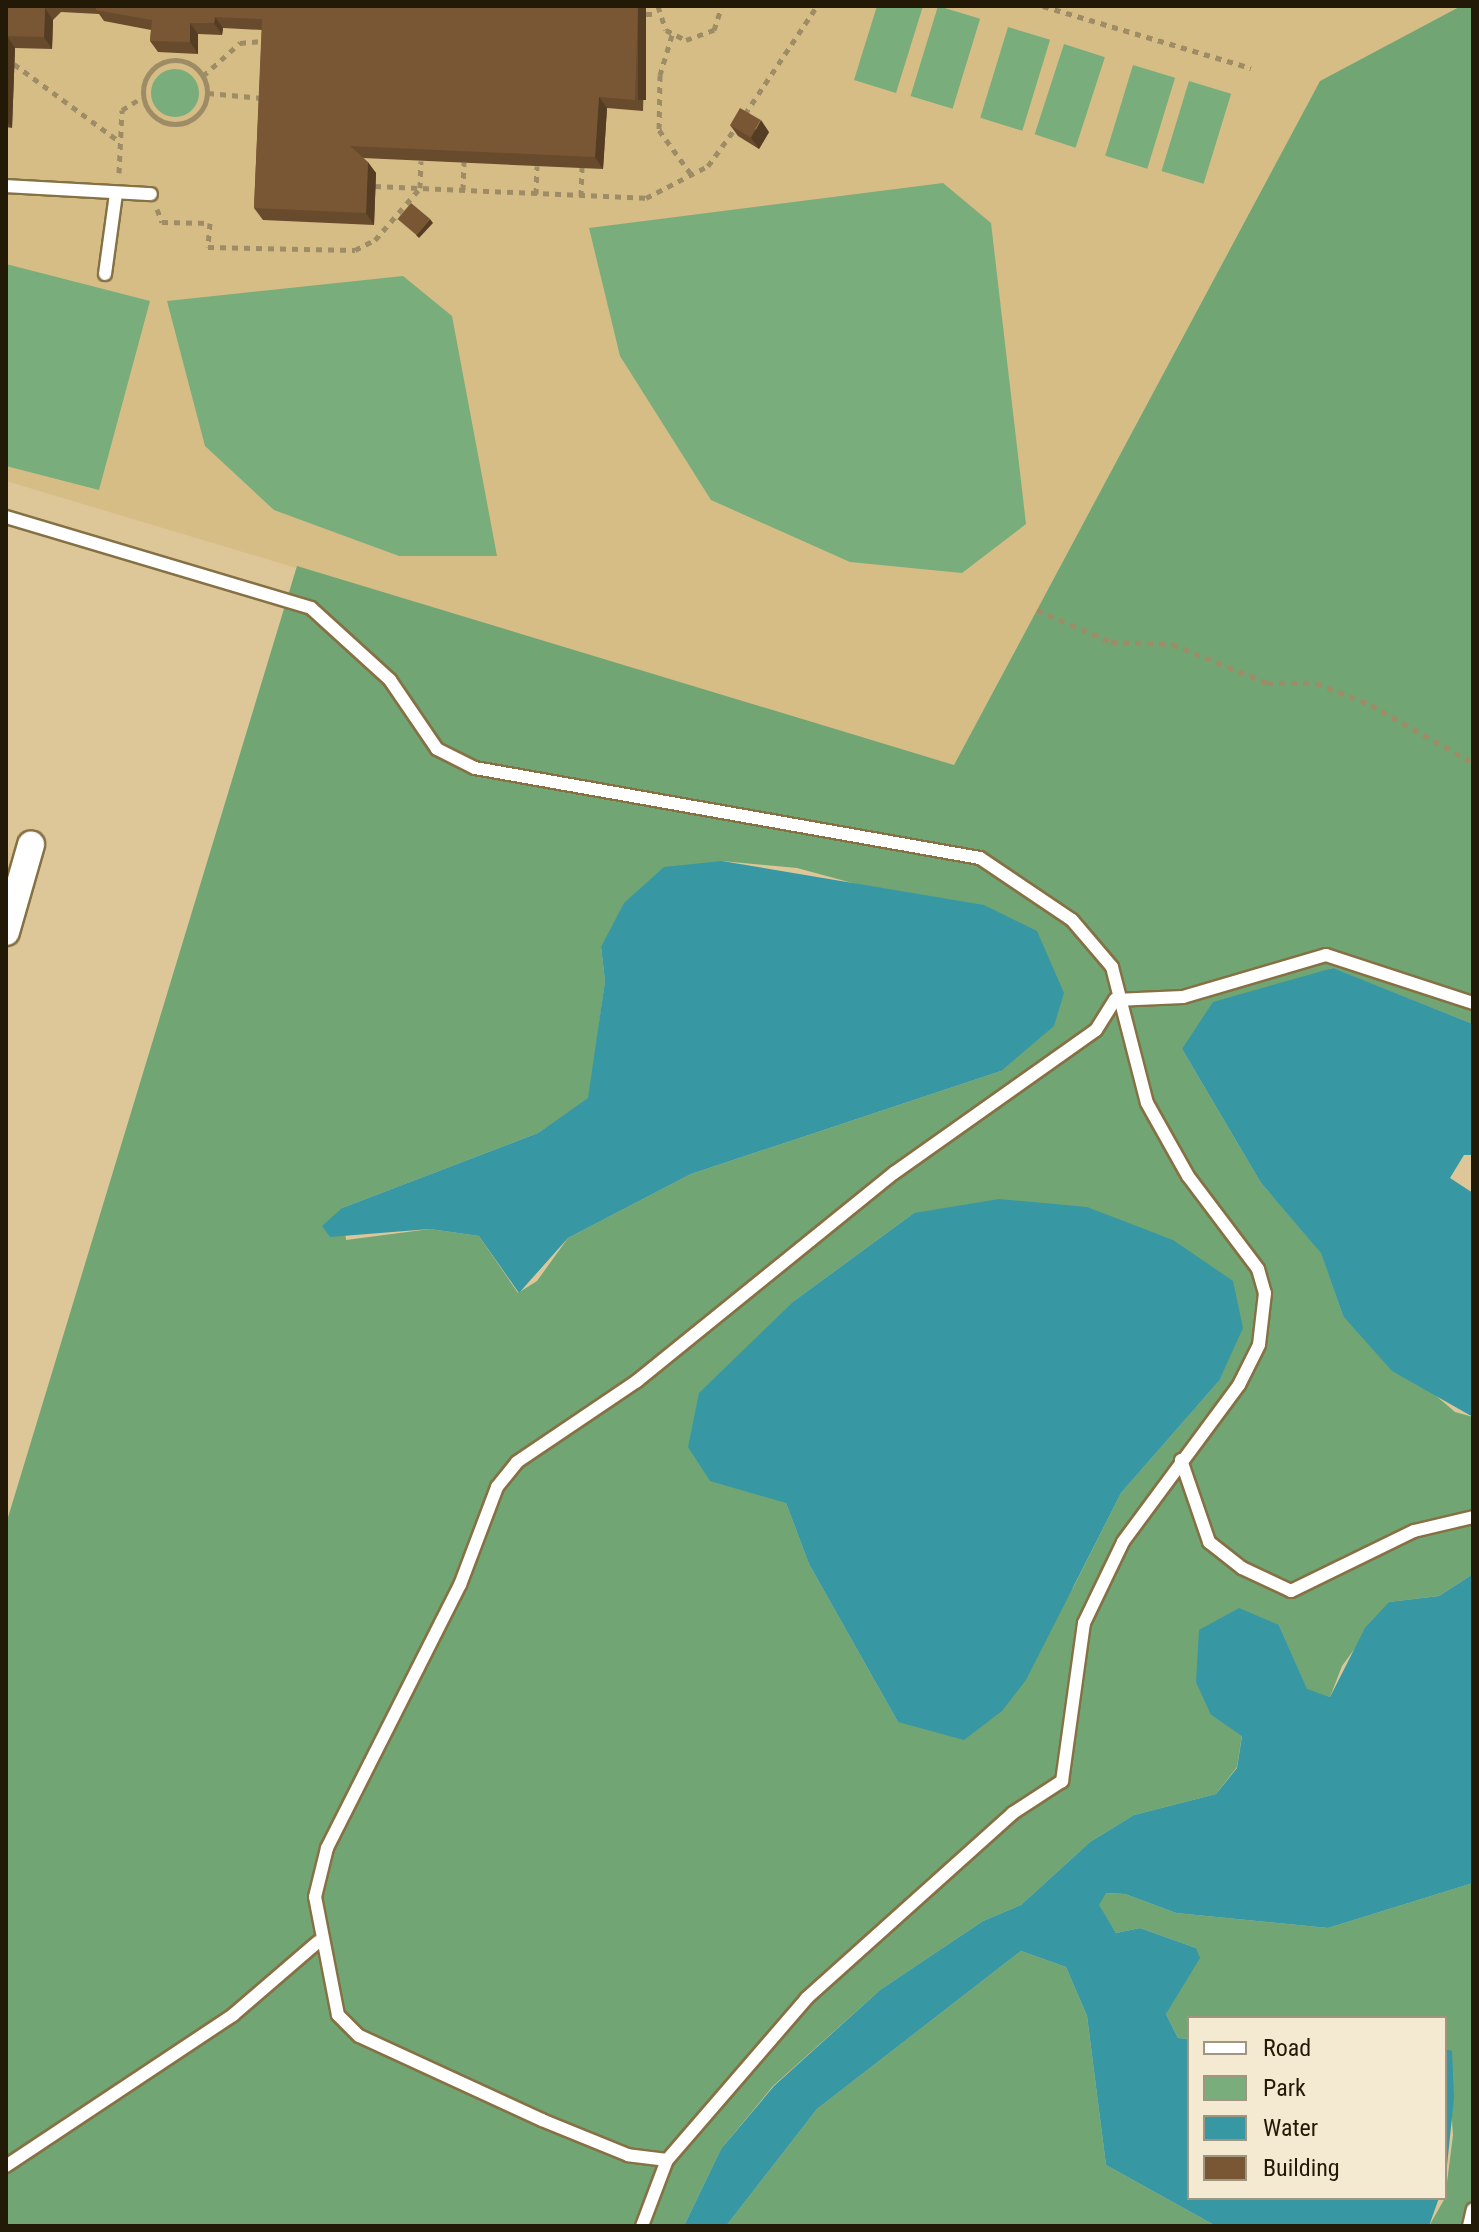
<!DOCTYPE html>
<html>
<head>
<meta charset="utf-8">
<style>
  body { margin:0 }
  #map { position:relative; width:1479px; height:2232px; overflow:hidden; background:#ddc798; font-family:"Roboto Condensed",sans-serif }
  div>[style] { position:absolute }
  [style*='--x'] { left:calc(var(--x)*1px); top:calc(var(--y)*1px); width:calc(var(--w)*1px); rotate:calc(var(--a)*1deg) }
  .built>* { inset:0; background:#d6bd86 }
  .green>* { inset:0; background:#79ad7c; transform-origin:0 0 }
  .round { border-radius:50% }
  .forest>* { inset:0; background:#71a574 }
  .water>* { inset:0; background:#3798a4 }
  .path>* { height:5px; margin-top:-2.5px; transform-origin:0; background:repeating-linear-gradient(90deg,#9d8c66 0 6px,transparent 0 12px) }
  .path>.ring { margin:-2.5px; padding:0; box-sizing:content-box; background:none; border:5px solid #9d8c66; border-radius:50% }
  .roads { filter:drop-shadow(2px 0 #857144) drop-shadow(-2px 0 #857144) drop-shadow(0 2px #857144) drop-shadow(0 -2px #857144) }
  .lane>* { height:12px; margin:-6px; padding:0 6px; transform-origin:6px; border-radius:6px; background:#fff }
  .street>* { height:26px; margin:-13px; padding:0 13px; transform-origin:13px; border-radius:13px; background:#fff }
  .wall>* { inset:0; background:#684b2d }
  .shaded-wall>* { inset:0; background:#553d24; transform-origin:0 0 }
  .building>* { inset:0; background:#795734; transform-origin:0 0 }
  span { translate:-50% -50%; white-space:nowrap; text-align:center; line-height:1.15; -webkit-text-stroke:8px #f4e9d1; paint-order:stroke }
  .frame { position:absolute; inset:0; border:8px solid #221a07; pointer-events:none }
  .legend { position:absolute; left:1187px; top:2016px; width:260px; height:184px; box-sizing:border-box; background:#f4e9d1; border:2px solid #a09680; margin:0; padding:10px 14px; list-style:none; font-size:24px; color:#221a07 }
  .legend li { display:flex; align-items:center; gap:16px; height:40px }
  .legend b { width:40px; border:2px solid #a09680 }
</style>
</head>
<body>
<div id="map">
  <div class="built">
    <div style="clip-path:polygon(6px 6px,1461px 6px,1320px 81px,954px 765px,6px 481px)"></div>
  </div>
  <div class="green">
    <div style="clip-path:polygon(877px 6px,923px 6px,896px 93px,854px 80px)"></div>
    <div style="left:938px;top:6px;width:44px;height:94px;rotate:17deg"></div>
    <div style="left:1008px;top:27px;width:44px;height:95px;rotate:17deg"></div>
    <div style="left:1064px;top:44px;width:43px;height:95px;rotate:18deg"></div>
    <div style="left:1133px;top:65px;width:44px;height:95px;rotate:17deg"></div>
    <div class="round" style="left:151px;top:69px;width:48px;height:48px"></div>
    <div style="left:1189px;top:81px;width:44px;height:94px;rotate:17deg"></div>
    <div style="clip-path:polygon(943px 183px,991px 223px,1026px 524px,962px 573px,850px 562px,711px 500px,620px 356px,589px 228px)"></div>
    <div style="clip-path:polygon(6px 264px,150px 301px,99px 490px,6px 466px)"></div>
    <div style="clip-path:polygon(403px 276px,452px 316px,497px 556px,399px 556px,274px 510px,205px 446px,167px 301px)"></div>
  </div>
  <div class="forest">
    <div style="clip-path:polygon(evenodd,1461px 6px,1473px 6px,1473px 1024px,1332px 968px,1182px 1049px,1261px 1183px,1321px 1252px,1343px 1316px,1455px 1412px,1473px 1417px,1473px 1574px,1439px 1596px,1389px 1602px,1342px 1666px,1330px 1697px,1307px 1690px,1279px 1625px,1211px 1715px,1242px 1735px,1237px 1767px,1216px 1794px,1134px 1815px,1090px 1842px,1021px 1905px,983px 1921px,880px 1990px,773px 2086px,721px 2149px,684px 2226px,6px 2226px,6px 1524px,297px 566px,954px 765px,1320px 81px,1461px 6px,722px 861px,797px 868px,882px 891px,1001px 1071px,691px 1174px,568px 1238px,537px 1281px,518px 1293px,479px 1236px,430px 1229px,346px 1240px,342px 1208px,538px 1133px,589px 1098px,605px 981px,601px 947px,722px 861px,1461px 6px,914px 1213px,1219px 1381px,1121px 1493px,1073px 1588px,898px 1722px,809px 1564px,786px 1503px,794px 1301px,914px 1213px)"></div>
    <div style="clip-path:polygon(1473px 1883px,1473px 2226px,1429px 2226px,1445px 2198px,1453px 2135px,1445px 2018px,1189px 2018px,1189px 2039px,1178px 2038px,1166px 2014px,1196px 1948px,1140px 1928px,1116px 1933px,1098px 1905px,1105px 1893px,1125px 1894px,1176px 1913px,1328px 1928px)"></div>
    <div style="clip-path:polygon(1021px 1951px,1066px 1967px,1087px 2016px,1106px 2165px,1216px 2226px,726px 2226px,817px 2109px)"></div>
  </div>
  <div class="water">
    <div style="clip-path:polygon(722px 861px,984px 905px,1037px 931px,1064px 993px,1054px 1026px,1001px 1071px,691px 1174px,568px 1238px,519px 1293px,479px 1236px,430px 1229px,330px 1237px,322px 1226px,342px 1208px,538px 1133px,588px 1098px,605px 981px,601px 947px,624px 903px,664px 867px)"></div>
    <div style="clip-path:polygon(1333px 968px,1473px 1024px,1473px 1155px,1464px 1155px,1450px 1178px,1473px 1193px,1473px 1417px,1392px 1371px,1343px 1316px,1321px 1253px,1261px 1183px,1182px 1049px,1213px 1002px)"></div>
    <div style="clip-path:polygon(999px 1199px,1087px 1207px,1173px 1240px,1233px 1281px,1243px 1328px,1219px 1381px,1121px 1493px,1026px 1680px,1002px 1711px,964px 1740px,898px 1722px,809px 1564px,786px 1503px,710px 1481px,688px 1447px,699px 1393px,794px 1301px,914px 1213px)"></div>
    <div style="clip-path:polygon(1473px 1574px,1473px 1883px,1328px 1928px,1176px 1913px,1125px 1894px,1106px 1893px,1099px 1905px,1116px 1933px,1140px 1928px,1196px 1948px,1200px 1958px,1166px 2014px,1178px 2038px,1189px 2039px,1189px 2198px,1439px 2198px,1429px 2226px,1216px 2226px,1106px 2165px,1087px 2016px,1066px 1967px,1021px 1951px,817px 2109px,726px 2226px,684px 2226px,721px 2149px,774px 2086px,880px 1990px,983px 1921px,1021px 1905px,1090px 1842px,1134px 1815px,1216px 1794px,1237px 1768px,1242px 1736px,1211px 1715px,1196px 1682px,1199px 1630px,1239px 1608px,1279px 1625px,1307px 1689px,1330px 1697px,1365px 1628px,1389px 1602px,1439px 1596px)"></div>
    <div style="clip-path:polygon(1445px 2049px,1452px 2051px,1454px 2098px,1445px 2185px)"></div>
  </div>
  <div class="path">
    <div style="--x:658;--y:6;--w:25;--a:72"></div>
    <div style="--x:666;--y:30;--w:22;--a:27"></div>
    <div style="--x:686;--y:40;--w:30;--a:-20"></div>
    <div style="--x:714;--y:30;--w:25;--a:-72"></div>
    <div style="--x:1043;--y:6;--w:217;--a:16.6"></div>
    <div style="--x:646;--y:14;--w:12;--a:0"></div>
    <div style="--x:672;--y:35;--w:42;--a:106.7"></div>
    <div style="--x:660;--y:75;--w:55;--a:91"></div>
    <div style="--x:659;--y:130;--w:58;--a:54.1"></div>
    <div class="ring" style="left:143px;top:60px;width:59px;height:59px"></div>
    <div style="--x:14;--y:64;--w:127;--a:36.3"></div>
    <div style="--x:203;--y:76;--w:50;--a:-41.7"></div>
    <div style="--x:240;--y:43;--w:25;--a:-5"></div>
    <div style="--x:208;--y:93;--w:55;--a:5.2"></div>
    <div style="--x:745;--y:114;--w:130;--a:-56.3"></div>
    <div style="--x:119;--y:173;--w:63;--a:-87.3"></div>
    <div style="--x:122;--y:110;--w:25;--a:-32"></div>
    <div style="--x:375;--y:186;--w:271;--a:2.5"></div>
    <div style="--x:646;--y:198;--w:70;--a:-27.3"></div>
    <div style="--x:708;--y:166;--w:49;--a:-54.1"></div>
    <div style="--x:463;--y:190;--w:28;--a:-88"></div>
    <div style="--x:536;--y:194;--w:28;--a:-88"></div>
    <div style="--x:581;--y:196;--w:29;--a:-88"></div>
    <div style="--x:157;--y:209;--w:14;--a:69"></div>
    <div style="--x:162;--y:222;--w:48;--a:1.2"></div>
    <div style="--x:210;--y:223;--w:24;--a:95"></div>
    <div style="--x:208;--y:247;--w:147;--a:1.2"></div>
    <div style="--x:355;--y:250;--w:22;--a:-27"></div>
    <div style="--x:375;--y:240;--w:69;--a:-49.1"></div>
    <div style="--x:420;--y:188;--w:27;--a:-88"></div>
    <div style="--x:1037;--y:610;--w:81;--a:23.4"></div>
    <div style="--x:1111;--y:642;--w:61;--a:1.9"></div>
    <div style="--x:1172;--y:644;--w:103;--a:22.3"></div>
    <div style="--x:1267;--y:683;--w:49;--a:0"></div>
    <div style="--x:1316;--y:683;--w:59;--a:21.8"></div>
    <div style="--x:1371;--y:705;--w:117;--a:29.6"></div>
  </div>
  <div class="roads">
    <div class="lane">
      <div style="--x:6;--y:186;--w:145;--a:3.2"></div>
      <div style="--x:105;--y:274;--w:81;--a:-82.2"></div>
      <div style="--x:6;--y:517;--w:318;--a:16.6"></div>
      <div style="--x:311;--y:608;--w:107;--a:42.3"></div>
      <div style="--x:390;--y:680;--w:83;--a:55.7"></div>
      <div style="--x:437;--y:749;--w:42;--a:26.6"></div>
      <div style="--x:475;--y:768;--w:513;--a:10.11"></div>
      <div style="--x:980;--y:858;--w:111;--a:34"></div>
      <div style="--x:1072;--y:920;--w:62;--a:49.6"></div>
      <div style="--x:1112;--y:967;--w:140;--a:75.6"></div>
      <div style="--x:1147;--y:1103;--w:84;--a:60.7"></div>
      <div style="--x:1188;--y:1176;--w:116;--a:53"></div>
      <div style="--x:1258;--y:1269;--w:25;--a:74"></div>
      <div style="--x:1265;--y:1293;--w:52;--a:96.6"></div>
      <div style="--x:1259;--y:1345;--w:45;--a:116.6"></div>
      <div style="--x:1239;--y:1385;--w:195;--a:126.5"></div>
      <div style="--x:1123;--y:1542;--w:90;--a:115.7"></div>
      <div style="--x:1084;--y:1623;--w:160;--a:97.9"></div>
      <div style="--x:1062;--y:1781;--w:59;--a:146.9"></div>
      <div style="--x:1013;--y:1813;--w:277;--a:138.1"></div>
      <div style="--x:807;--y:1998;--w:214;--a:130.8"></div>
      <div style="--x:667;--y:2160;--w:39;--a:-173"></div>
      <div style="--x:628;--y:2155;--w:93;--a:-157.9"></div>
      <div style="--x:542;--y:2120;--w:201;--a:-155.3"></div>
      <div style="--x:359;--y:2036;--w:30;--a:-135"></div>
      <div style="--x:338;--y:2015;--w:120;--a:-101"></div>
      <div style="--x:315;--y:1897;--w:50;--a:-76.2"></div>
      <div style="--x:327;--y:1848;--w:295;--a:-63.2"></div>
      <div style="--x:460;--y:1585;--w:105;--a:-69.3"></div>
      <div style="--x:497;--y:1487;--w:32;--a:-51"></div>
      <div style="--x:517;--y:1462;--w:145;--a:-34"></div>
      <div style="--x:637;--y:1381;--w:331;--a:-39"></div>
      <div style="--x:894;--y:1173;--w:247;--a:-35.3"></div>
      <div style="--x:1096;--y:1030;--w:36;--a:-58"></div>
      <div style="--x:1115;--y:1000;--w:68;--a:-2.5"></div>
      <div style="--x:1183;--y:997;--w:149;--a:-16.4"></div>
      <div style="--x:1326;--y:955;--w:155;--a:18.1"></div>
      <div style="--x:1181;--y:1460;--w:87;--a:71.1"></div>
      <div style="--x:1209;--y:1542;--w:42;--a:38.2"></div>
      <div style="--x:1242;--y:1568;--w:54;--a:25.1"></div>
      <div style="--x:1291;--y:1591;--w:137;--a:-26"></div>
      <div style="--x:1414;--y:1531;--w:61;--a:-13.3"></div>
      <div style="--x:6;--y:2166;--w:273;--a:-33.6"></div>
      <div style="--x:233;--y:2015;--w:112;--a:-40.7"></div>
      <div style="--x:642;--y:2226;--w:71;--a:-69.3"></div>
      <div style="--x:1469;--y:2226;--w:17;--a:-77"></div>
    </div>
    <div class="street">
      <div style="--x:6;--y:932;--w:91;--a:-74"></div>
    </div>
  </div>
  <div class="wall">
    <div style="clip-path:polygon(6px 6px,646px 6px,643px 111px,607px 108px,603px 169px,363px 158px,376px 173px,374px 225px,263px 220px,254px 208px,262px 30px,223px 28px,222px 35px,198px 34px,198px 54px,158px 52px,150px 41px,151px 30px,104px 21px,99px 14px,61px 12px,53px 20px,52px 49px,15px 48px,12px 128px,6px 127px)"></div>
    <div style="clip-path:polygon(730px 125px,769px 132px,759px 149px,738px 136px)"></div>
  </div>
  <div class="shaded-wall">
    <div style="left:638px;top:6px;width:8px;height:94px"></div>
    <div style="clip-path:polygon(45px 8px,53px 20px,52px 49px,44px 37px)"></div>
    <div style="clip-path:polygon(215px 17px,223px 28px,222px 35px,214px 23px)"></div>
    <div style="clip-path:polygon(190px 23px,198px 34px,198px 54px,190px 42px)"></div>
    <div style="clip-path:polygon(7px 36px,15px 48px,12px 128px,6px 119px)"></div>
    <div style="clip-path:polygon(599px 97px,607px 108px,603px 169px,595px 157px)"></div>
    <div style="clip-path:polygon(761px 120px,769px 132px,759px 149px,751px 138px)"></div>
    <div style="clip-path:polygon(368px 162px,376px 173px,374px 225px,366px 213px)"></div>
    <div style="clip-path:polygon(430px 219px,433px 223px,419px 238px,416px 235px)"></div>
  </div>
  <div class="building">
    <div style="clip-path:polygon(6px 6px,48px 6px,45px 8px,44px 37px,7px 36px,6px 64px)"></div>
    <div style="clip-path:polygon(96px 6px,638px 6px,635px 100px,599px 97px,595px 157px,350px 146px,368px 162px,366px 213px,254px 208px,262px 19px,215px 17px,214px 23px,190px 23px,190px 42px,150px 41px,152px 20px,96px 10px)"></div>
    <div style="left:740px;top:108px;width:24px;height:20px;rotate:30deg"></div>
    <div style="left:411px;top:203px;width:25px;height:21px;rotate:40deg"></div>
  </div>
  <div class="frame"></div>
  <ul class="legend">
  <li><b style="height:10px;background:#fff"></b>Road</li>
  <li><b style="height:22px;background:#79ad7c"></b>Park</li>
  <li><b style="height:22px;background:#3798a4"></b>Water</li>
  <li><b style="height:22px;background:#795734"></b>Building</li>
  </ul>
</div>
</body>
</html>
